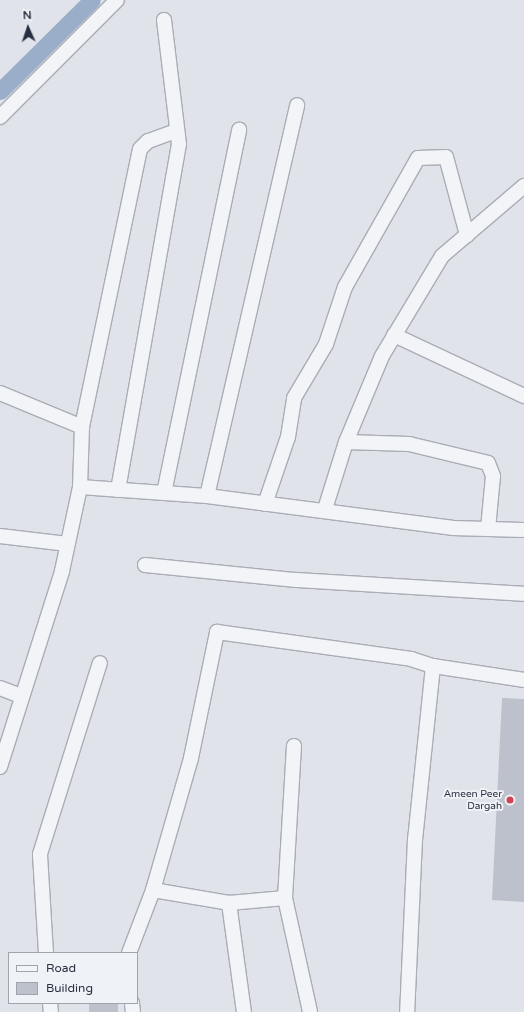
<!DOCTYPE html>
<html>
<head>
<meta charset="utf-8">
<style>
  body { margin:0 }
  #map { position:relative; width:524px; height:1012px; overflow:hidden; background:#e0e3e9; font-family:"Varela Round",sans-serif }
  div>[style] { position:absolute }
  [style*='--x'] { left:calc(var(--x)*1px); top:calc(var(--y)*1px); width:calc(var(--w)*1px); rotate:calc(var(--a)*1deg) }
  .canal>* { height:17px; margin:-8.5px; padding:0 8.5px; transform-origin:8.5px; border-radius:8.5px; background:#9baec9 }
  .building>* { inset:0; background:#bdc1cb; transform-origin:0 0 }
  .roads { filter:drop-shadow(1px 0 #a9adb6) drop-shadow(-1px 0 #a9adb6) drop-shadow(0 1px #a9adb6) drop-shadow(0 -1px #a9adb6) }
  .street>* { height:14px; margin:-7px; padding:0 7px; transform-origin:7px; border-radius:7px; background:#f2f4f7 }
  .dots>* { width:11px; height:11px; translate:-50% -50%; box-sizing:border-box; border:2px solid #eff2f6; border-radius:50% }
  span { translate:-50% -50%; white-space:nowrap; text-align:center; line-height:1.15; -webkit-text-stroke:4px #eff2f6; paint-order:stroke }
  .poi-label { font-size:10px; color:#282f40 }
  .right { translate:-100% -50%; text-align:right }
  .legend { position:absolute; left:8px; top:952px; width:130px; height:52px; box-sizing:border-box; background:#eff2f6; border:1px solid #9fa4ad; margin:0; padding:5px 7px; list-style:none; font-size:12px; color:#282f40 }
  .legend li { display:flex; align-items:center; gap:8px; height:20px }
  .legend b { width:20px; border:1px solid #9fa4ad }
  .north { position:absolute; left:8px; top:8px; width:40px; height:40px; -webkit-text-stroke:3px #eff2f6; paint-order:stroke; rotate:357deg; font-size:11px; font-weight:700; line-height:16px; text-align:center; color:#282f40 }
  .north::after { content:''; display:block; margin:auto; width:14px; height:18px; background:#282f40; clip-path:polygon(50% 0,100% 100%,50% 72%,0 100%) }
</style>
</head>
<body>
<div id="map">
  <div class="canal">
    <div style="--x:0;--y:91;--w:129;--a:-44.7"></div>
  </div>
  <div class="building">
    <div style="clip-path:polygon(502px 698px,524px 699px,524px 902px,492px 900px)"></div>
    <div style="left:89px;top:1003px;width:29px;height:9px"></div>
  </div>
  <div class="roads">
    <div class="street">
      <div style="--x:0;--y:117;--w:165;--a:-45"></div>
      <div style="--x:176;--y:131;--w:30;--a:160"></div>
      <div style="--x:148;--y:141;--w:11;--a:135"></div>
      <div style="--x:140;--y:149;--w:284;--a:101.8"></div>
      <div style="--x:82;--y:427;--w:60;--a:91.9"></div>
      <div style="--x:80;--y:487;--w:127;--a:4.1"></div>
      <div style="--x:207;--y:496;--w:247;--a:7.4"></div>
      <div style="--x:452;--y:528;--w:72;--a:1.6"></div>
      <div style="--x:394;--y:335;--w:144;--a:25.1"></div>
      <div style="--x:0;--y:393;--w:89;--a:22.5"></div>
      <div style="--x:346;--y:442;--w:63;--a:1.8"></div>
      <div style="--x:409;--y:444;--w:81;--a:13.5"></div>
      <div style="--x:488;--y:463;--w:14;--a:69"></div>
      <div style="--x:493;--y:476;--w:53;--a:95.4"></div>
      <div style="--x:118;--y:490;--w:351;--a:-80"></div>
      <div style="--x:179;--y:144;--w:125;--a:-96.9"></div>
      <div style="--x:164;--y:493;--w:371;--a:-78.3"></div>
      <div style="--x:207;--y:496;--w:401;--a:-77"></div>
      <div style="--x:265;--y:504;--w:71;--a:-71.1"></div>
      <div style="--x:288;--y:437;--w:39;--a:-81"></div>
      <div style="--x:294;--y:398;--w:63;--a:-59.3"></div>
      <div style="--x:326;--y:344;--w:60;--a:-71.6"></div>
      <div style="--x:345;--y:287;--w:148;--a:-60.5"></div>
      <div style="--x:418;--y:158;--w:28;--a:-2"></div>
      <div style="--x:446;--y:157;--w:81;--a:74.9"></div>
      <div style="--x:325;--y:509;--w:70;--a:-72.6"></div>
      <div style="--x:346;--y:442;--w:93;--a:-67.3"></div>
      <div style="--x:382;--y:356;--w:117;--a:-59"></div>
      <div style="--x:442;--y:256;--w:108;--a:-40.5"></div>
      <div style="--x:0;--y:536;--w:68;--a:6.7"></div>
      <div style="--x:145;--y:565;--w:152;--a:5.7"></div>
      <div style="--x:296;--y:580;--w:228;--a:3.5"></div>
      <div style="--x:433;--y:666;--w:92;--a:8.7"></div>
      <div style="--x:0;--y:688;--w:22;--a:21"></div>
      <div style="--x:294;--y:746;--w:152;--a:93.4"></div>
      <div style="--x:285;--y:898;--w:117;--a:77.6"></div>
      <div style="--x:0;--y:767;--w:206;--a:-72.4"></div>
      <div style="--x:62;--y:571;--w:86;--a:-77.9"></div>
      <div style="--x:153;--y:890;--w:77;--a:9.7"></div>
      <div style="--x:229;--y:903;--w:56;--a:-5.1"></div>
      <div style="--x:229;--y:903;--w:110;--a:82.2"></div>
      <div style="--x:46;--y:953;--w:99;--a:-93.5"></div>
      <div style="--x:40;--y:854;--w:200;--a:-72.6"></div>
      <div style="--x:129;--y:953;--w:67;--a:-69.1"></div>
      <div style="--x:153;--y:890;--w:137;--a:-73.9"></div>
      <div style="--x:191;--y:758;--w:129;--a:-78.3"></div>
      <div style="--x:217;--y:632;--w:196;--a:7.9"></div>
      <div style="--x:411;--y:659;--w:23;--a:18"></div>
      <div style="--x:433;--y:666;--w:174;--a:95.9"></div>
      <div style="--x:415;--y:839;--w:173;--a:92.6"></div>
      <div style="--x:50;--y:1003;--w:9;--a:84"></div>
      <div style="--x:132;--y:1003;--w:9;--a:84"></div>
    </div>
  </div>
  <div class="dots">
    <div style="left:510px;top:800px;background:#ce4550"></div>
  </div>
  <div class="poi-label">
    <span class="right" style="left:502px;top:800px">Ameen Peer<br>Dargah</span>
  </div>
  <ul class="legend">
  <li><b style="height:5px;background:#f2f4f7"></b>Road</li>
  <li><b style="height:11px;background:#bdc1cb"></b>Building</li>
  </ul>
  <div class="north">N</div>
</div>
</body>
</html>
